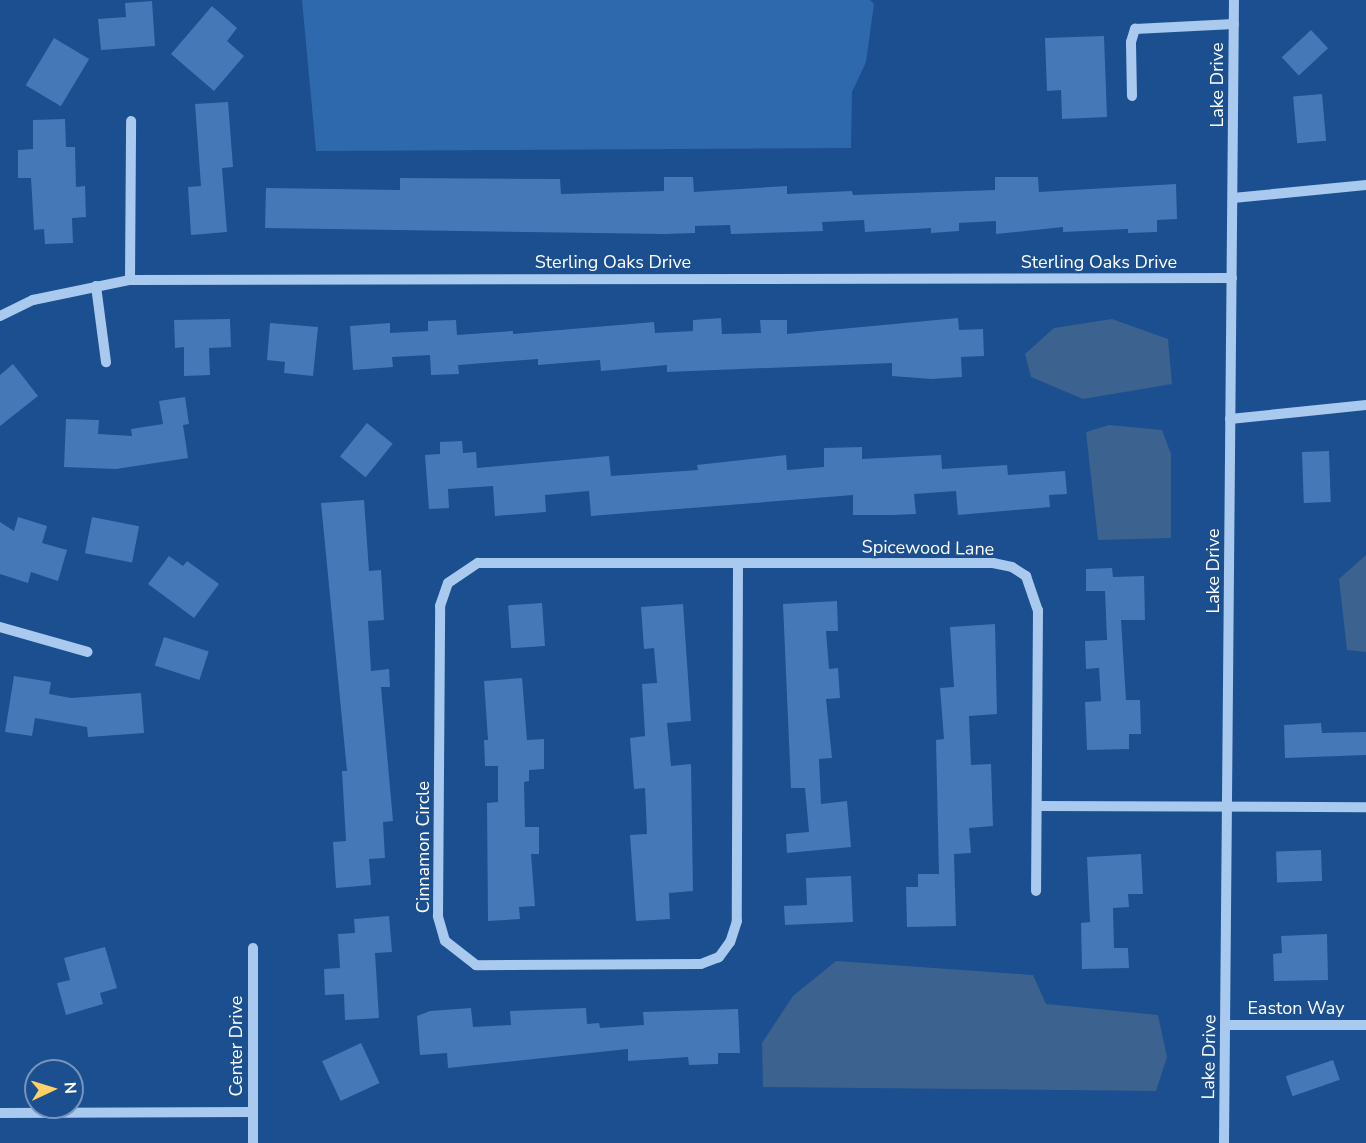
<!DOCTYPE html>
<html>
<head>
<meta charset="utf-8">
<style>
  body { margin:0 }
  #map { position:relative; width:1366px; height:1143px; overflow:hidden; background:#1b4f8f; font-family:"Nunito Sans",sans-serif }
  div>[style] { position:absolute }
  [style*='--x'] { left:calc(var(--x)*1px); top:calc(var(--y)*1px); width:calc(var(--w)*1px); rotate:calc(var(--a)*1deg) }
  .green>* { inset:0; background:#2e69ad }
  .water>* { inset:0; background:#3c6290 }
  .building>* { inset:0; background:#4478b7; transform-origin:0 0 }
  .minor>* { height:10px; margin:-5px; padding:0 5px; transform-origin:5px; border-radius:5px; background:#a9c9ee }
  span { translate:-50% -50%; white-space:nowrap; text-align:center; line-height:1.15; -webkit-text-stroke:4.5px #1b4f8f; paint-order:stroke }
  .street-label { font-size:18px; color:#fff }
  .north { position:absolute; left:24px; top:1059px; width:60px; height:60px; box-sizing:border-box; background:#1b4f8f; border:2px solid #7695bc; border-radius:50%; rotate:86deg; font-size:16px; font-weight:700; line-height:24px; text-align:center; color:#fff }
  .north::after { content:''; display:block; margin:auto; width:21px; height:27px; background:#ffd166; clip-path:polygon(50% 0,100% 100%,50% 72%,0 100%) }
</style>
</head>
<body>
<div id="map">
  <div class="green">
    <div style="clip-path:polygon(302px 0,870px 0,874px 4px,866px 62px,852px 92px,851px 148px,316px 151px)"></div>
  </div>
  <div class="water">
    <div style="clip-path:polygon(1112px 319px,1168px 339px,1172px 384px,1083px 399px,1031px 377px,1025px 354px,1054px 328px)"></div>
    <div style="clip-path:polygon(1109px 425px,1162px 430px,1171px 454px,1171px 538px,1098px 540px,1086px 432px)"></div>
    <div style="clip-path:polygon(1366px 555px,1366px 652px,1347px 650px,1339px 579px)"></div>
    <div style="clip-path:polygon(836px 961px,1033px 975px,1046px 1004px,1158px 1015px,1167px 1057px,1156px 1091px,763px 1087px,762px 1043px,793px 996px)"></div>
  </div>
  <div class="building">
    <div style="clip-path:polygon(152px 1px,155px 46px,101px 50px,98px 19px,126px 17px,125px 3px)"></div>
    <div style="clip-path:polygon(212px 6px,237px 28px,227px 41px,244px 56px,214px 91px,171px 54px)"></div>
    <div style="left:1311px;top:30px;width:25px;height:40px;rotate:47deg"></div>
    <div style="clip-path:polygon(1104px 36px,1107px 117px,1062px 119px,1061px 90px,1047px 91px,1045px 38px)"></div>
    <div style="left:54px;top:38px;width:41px;height:55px;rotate:31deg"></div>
    <div style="left:1322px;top:94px;width:47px;height:29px;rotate:85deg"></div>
    <div style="clip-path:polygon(228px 102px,233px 167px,222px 168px,227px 232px,191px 235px,188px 187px,201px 186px,195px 104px)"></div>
    <div style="clip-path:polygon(65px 119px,66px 147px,75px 147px,76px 187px,85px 186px,86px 217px,72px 218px,73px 243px,45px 244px,44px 229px,34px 230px,31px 178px,18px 178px,18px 150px,33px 149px,33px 120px)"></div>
    <div style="clip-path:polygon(664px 177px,693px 177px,694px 192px,787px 186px,787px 194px,852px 191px,853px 195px,995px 190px,995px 177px,1038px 177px,1039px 192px,1176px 184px,1177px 219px,1157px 220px,1157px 232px,1128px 233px,1128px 229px,1063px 232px,1063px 227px,996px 234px,996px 221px,959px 223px,959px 231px,931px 233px,931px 228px,865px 232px,864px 220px,822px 222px,823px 231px,731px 234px,730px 225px,695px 226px,695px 233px,665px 234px,265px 228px,266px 188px,400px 190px,400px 178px,560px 179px,561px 194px,664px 191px)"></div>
    <div style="clip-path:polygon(721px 318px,722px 334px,761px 333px,760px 320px,787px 320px,787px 334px,958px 318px,959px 330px,983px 329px,984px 356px,961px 357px,962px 377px,931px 379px,892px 376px,892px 363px,667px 372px,667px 365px,601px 371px,600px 360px,538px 365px,538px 359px,458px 365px,459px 374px,431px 375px,430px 355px,392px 357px,393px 367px,353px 370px,350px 326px,390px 323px,390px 333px,428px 331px,428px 321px,456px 320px,457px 335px,513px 331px,513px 334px,654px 322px,655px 333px,693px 331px,693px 320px)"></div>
    <div style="clip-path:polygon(230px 319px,231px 347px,209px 348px,210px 375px,184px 376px,184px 347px,175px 348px,174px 320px)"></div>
    <div style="clip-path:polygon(270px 323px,318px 327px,313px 376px,284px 373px,285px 362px,267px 360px)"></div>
    <div style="clip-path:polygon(13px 364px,38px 396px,0 426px,0 375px)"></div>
    <div style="clip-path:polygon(185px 397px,189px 424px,183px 425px,188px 458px,116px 469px,64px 467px,66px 419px,99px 420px,98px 434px,132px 436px,131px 429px,163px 424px,159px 401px)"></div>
    <div style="left:367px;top:423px;width:33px;height:43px;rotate:39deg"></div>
    <div style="clip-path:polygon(462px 441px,463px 453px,476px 452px,477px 468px,609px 456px,611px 476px,698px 470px,697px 465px,786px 455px,787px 470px,824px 467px,824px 448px,862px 447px,862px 459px,941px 455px,942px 469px,1007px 465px,1008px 475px,1065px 471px,1067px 494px,1049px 495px,1050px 507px,958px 515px,956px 491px,914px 494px,916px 514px,893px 515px,853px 515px,853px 495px,591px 516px,589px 491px,545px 495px,546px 512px,495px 516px,493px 486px,448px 489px,449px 508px,429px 509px,425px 455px,440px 454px,440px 442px)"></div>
    <div style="left:1329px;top:451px;width:51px;height:27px;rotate:88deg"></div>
    <div style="clip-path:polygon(364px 500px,369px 571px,381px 570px,384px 620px,368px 621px,371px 671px,389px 669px,390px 687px,381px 687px,393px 821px,383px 822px,385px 858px,369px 859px,371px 885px,336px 888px,333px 842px,346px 841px,342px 771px,347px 771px,321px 503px)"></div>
    <div style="clip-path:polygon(18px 517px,47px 526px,42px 543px,67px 550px,58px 581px,31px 572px,28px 583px,0 574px,0 522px,14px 531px)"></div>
    <div style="left:92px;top:517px;width:48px;height:37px;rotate:11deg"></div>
    <div style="clip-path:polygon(169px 556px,183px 566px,187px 561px,219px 584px,194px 618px,148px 584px)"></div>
    <div style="clip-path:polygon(1112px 568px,1113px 577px,1144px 576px,1145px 620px,1121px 620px,1126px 700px,1140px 700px,1141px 734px,1129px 734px,1129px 749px,1087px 750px,1085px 702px,1101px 701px,1099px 668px,1086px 669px,1085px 641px,1107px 640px,1105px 591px,1086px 591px,1086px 569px)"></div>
    <div style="clip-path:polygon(837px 601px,838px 631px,826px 631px,829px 669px,838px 668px,840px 698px,826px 699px,832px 758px,819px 759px,821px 804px,847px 801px,851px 847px,787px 853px,786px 834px,809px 832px,805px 788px,791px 788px,783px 604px)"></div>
    <div style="left:542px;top:603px;width:43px;height:34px;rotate:86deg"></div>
    <div style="clip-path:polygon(683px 604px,691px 721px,667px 723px,671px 766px,691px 764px,693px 891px,669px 893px,670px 919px,636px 921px,630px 835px,647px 834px,645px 788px,634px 789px,630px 738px,645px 736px,642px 684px,657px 683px,654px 648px,644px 649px,641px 607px)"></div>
    <div style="clip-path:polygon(995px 624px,997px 714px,969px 716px,971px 765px,991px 764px,993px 826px,969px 828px,971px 853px,954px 854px,956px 926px,907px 927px,906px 887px,918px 887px,918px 874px,939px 874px,936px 740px,944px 739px,940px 688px,954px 687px,950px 627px)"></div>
    <div style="left:164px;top:637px;width:47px;height:30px;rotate:18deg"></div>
    <div style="clip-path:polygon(14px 676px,51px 682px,49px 694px,71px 698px,141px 693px,144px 733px,88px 737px,87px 727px,35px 718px,32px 736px,5px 732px)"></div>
    <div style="clip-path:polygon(522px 678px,527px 740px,544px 739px,544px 769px,529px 770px,529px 781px,524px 782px,525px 827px,539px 827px,539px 854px,531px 854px,535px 906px,519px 907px,520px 919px,488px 921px,487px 803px,498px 802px,498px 766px,485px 766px,484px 740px,488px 740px,484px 681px)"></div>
    <div style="clip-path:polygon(1321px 723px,1322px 733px,1366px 732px,1366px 755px,1285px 758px,1284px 725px)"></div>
    <div style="left:1321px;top:850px;width:31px;height:45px;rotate:88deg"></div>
    <div style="clip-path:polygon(1141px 854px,1143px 894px,1128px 894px,1129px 907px,1113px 908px,1114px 948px,1128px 948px,1129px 968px,1082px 969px,1081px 923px,1090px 922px,1087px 857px)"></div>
    <div style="clip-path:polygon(851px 876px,853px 922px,785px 925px,784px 906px,807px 905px,806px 878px)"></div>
    <div style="clip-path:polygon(389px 916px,392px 952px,375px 953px,379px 1018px,345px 1020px,344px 994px,325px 995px,324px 969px,340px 968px,338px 934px,355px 933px,354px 919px)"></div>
    <div style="clip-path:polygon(1327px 934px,1328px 980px,1274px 981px,1273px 954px,1282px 953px,1281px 936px)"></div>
    <div style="clip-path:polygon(105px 947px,117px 988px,100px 993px,103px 1004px,66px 1015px,57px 983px,70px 980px,64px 958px)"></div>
    <div style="clip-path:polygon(471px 1008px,473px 1027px,511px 1025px,510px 1011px,586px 1008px,587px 1024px,599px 1023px,600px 1028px,644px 1025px,643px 1012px,738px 1009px,740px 1053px,718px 1053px,718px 1064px,689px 1065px,688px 1057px,628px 1061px,628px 1049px,448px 1068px,447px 1053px,420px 1055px,417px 1016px,430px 1011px)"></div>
    <div style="left:361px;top:1043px;width:44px;height:43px;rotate:65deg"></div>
    <div style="left:1333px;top:1060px;width:21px;height:50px;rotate:71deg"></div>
  </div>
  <div class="minor">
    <div style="--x:1132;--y:96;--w:54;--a:-91.1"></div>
    <div style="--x:1131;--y:42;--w:14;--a:-73"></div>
    <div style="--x:1135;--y:29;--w:99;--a:-2.9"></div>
    <div style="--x:1233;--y:198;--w:134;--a:-5.6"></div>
    <div style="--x:130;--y:280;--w:159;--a:-89.6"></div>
    <div style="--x:96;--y:286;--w:77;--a:82.5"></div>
    <div style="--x:0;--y:316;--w:37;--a:-26"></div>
    <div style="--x:33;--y:300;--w:99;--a:-11.7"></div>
    <div style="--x:130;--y:280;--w:1102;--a:-0.1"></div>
    <div style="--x:1230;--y:419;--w:137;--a:-5.9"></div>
    <div style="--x:738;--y:564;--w:357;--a:90.2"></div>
    <div style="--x:737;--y:921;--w:22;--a:108"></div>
    <div style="--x:730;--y:942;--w:19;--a:126"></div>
    <div style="--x:719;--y:957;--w:19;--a:159"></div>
    <div style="--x:701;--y:964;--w:225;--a:179.7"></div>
    <div style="--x:476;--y:965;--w:39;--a:-142"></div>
    <div style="--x:445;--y:941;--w:26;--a:-106"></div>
    <div style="--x:438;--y:916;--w:310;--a:-89.6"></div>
    <div style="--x:440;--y:606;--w:24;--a:-71"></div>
    <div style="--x:448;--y:583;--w:36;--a:-34"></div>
    <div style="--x:478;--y:563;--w:515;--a:0"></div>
    <div style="--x:993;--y:563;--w:19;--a:12"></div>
    <div style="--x:1012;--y:567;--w:17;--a:33"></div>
    <div style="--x:1026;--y:576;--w:36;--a:71"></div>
    <div style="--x:1038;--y:610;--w:281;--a:90.4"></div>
    <div style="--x:0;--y:627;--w:91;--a:15.9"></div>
    <div style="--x:1037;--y:806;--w:329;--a:0.2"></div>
    <div style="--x:1227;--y:1025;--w:139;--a:0"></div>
    <div style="--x:0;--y:1113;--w:253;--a:-0.2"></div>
    <div style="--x:253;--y:1143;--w:195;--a:-90"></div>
    <div style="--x:1224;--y:1143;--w:1143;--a:-89.5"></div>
  </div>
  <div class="street-label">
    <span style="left:1217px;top:85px;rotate:-90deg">Lake Drive</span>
    <span style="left:613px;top:262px">Sterling Oaks Drive</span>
    <span style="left:1099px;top:262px">Sterling Oaks Drive</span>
    <span style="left:928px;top:548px;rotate:1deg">Spicewood Lane</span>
    <span style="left:1213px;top:571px;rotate:-90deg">Lake Drive</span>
    <span style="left:423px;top:847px;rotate:-90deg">Cinnamon Circle</span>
    <span style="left:1296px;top:1008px">Easton Way</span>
    <span style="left:236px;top:1046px;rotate:-90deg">Center Drive</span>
    <span style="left:1209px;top:1057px;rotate:-89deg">Lake Drive</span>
  </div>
  <div class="north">N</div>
</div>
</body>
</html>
